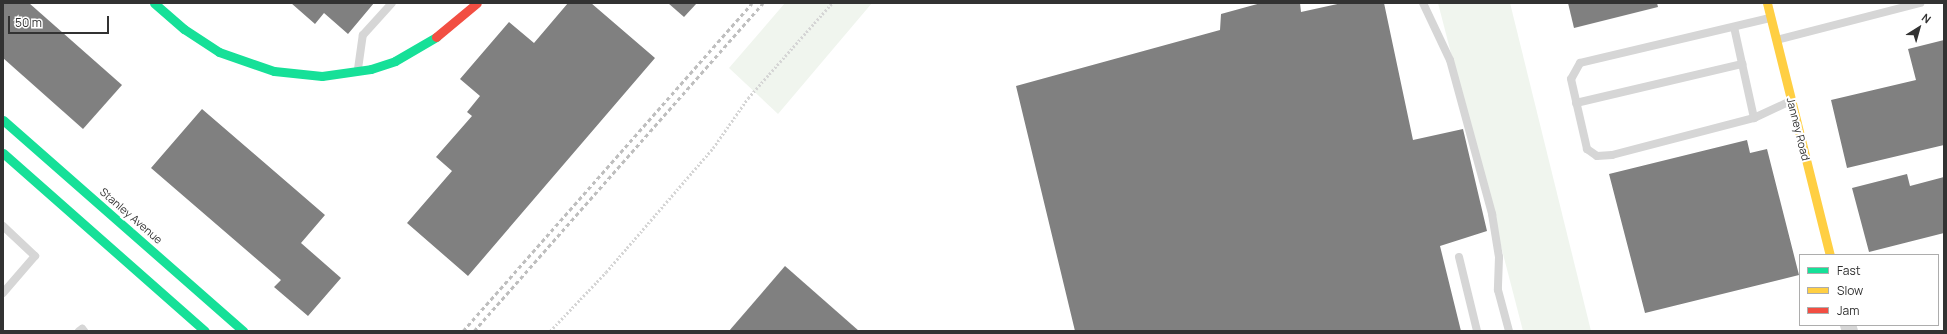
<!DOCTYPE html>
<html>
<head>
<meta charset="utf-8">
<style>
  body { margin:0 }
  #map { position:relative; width:1947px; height:334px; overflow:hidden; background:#fff; font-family:Manrope,sans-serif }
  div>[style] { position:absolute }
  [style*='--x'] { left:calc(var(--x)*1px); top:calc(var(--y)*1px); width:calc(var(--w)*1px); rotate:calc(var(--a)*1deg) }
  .green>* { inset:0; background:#f0f5ee }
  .building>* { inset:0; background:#808080 }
  .path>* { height:2.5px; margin-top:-1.25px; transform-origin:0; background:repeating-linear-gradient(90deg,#d5d5d5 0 2px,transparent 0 4px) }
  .lane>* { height:8px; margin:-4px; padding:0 4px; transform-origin:4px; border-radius:4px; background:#d6d6d6 }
  .street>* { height:16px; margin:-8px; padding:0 8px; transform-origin:8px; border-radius:8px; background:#d6d6d6 }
  .fast>* { height:9px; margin:-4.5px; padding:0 4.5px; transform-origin:4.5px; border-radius:4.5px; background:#16e098 }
  .slow>* { height:9px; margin:-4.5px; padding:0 4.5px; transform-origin:4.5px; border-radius:4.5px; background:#ffcf43 }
  .jam>* { height:9px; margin:-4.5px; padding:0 4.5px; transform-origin:4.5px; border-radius:4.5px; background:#f24e42 }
  .rail>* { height:3px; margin-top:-1.5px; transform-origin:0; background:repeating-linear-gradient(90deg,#bebebe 0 4px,transparent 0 7px) }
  span { translate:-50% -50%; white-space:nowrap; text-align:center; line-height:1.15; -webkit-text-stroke:4px #fff; paint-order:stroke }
  .street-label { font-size:11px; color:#323232 }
  .frame { position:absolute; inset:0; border:4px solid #323232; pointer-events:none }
  .legend { position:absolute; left:1799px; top:254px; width:140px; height:72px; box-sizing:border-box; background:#fff; border:1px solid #adadad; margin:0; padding:5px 7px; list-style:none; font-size:12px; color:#323232 }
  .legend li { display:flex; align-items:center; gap:8px; height:20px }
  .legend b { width:20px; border:1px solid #adadad }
  .north { position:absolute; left:1899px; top:8px; width:40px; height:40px; -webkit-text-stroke:3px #fff; paint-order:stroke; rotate:37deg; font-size:11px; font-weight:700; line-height:16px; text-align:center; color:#323232 }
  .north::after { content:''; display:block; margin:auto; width:14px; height:18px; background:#323232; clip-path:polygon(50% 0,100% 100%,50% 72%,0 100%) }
  .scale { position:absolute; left:8px; top:16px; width:101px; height:18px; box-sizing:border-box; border:2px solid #323232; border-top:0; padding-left:5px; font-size:12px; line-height:14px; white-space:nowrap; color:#323232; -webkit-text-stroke:3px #fff; paint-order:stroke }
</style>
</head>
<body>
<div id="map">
  <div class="green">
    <div style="clip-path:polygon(785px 3px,872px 3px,778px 114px,729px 68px)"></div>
    <div style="clip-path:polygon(1438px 3px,1510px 3px,1591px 331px,1523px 331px)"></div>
  </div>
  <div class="building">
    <div style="clip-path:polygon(3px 3px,29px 3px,122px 85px,83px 129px,3px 58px)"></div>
    <div style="clip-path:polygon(291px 3px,374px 3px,348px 34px,324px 13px,315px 24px)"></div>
    <div style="clip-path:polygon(568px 3px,591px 3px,655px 58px,468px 276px,407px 223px,452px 171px,436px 157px,472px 116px,467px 112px,480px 96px,460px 79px,509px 22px,534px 43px)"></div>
    <div style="clip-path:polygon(668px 3px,697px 3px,684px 17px)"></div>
    <div style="clip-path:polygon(1261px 3px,1300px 3px,1301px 12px,1342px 3px,1384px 3px,1413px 140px,1463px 129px,1487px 231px,1440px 246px,1461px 331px,1075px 331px,1016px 86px,1220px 30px,1221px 14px)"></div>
    <div style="clip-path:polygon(1568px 3px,1657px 3px,1658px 7px,1574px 28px)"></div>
    <div style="clip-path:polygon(1944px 40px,1944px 145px,1847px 168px,1831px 100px,1916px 80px,1908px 49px)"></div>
    <div style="clip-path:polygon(202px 109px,325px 215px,301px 243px,341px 278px,308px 316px,274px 287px,281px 280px,151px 168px)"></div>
    <div style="clip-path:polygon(1747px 140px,1750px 153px,1767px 149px,1799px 275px,1645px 313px,1609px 174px)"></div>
    <div style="clip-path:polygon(1907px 174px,1910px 186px,1944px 177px,1944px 233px,1869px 252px,1852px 188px)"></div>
    <div style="clip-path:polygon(785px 266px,859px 331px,729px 331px)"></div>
  </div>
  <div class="path">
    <div style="--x:550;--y:331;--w:81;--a:-46.5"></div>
    <div style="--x:606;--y:272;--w:164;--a:-49.2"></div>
    <div style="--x:713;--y:148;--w:61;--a:-55"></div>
    <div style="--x:748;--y:98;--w:127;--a:-48.5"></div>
  </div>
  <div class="lane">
    <div style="--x:1423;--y:3;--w:63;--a:64.7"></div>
    <div style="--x:1450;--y:60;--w:160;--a:74.7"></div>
    <div style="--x:1492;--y:214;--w:44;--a:80.8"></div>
    <div style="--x:1499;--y:257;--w:33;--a:92"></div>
    <div style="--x:1498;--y:290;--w:42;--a:75"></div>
    <div style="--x:1770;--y:18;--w:195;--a:166.7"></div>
    <div style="--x:1580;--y:63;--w:18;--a:119"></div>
    <div style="--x:1571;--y:79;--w:72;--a:77.1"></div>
    <div style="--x:1587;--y:149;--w:12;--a:35"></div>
    <div style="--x:1597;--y:156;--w:15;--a:-4"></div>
    <div style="--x:1612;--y:155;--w:147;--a:-14.6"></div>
    <div style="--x:1754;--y:118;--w:40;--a:-25"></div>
    <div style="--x:1734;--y:27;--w:93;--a:77.6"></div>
    <div style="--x:1777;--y:40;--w:148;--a:-14.5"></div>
    <div style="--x:358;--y:69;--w:34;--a:-82"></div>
    <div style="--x:363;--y:35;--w:43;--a:-47.8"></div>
    <div style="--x:1576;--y:103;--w:171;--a:-13.2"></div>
    <div style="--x:3;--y:226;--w:44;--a:43.2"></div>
    <div style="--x:35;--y:256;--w:49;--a:130.9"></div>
    <div style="--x:1459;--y:257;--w:76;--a:76.3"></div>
    <div style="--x:79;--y:331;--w:4;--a:-34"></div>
    <div style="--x:82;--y:329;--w:3;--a:45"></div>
  </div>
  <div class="street">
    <div style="--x:1848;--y:325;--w:6;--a:72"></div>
  </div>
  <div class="fast">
    <div style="--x:154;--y:3;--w:40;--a:41"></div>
    <div style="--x:184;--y:29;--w:42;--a:33.3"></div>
    <div style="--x:219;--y:52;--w:58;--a:19.1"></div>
    <div style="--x:274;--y:71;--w:48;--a:5.9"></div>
    <div style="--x:322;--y:76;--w:49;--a:-8.1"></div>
    <div style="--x:371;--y:69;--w:25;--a:-18"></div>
    <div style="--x:395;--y:61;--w:48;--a:-30.3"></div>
    <div style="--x:3;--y:120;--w:320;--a:41.3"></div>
    <div style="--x:3;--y:153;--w:269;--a:41.4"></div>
  </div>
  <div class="slow">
    <div style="--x:1767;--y:3;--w:260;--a:76"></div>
  </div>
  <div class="jam">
    <div style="--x:436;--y:37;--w:53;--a:-39.7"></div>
  </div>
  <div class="rail">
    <div style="--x:463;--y:331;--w:437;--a:-48.6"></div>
    <div style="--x:474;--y:331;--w:437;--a:-48.6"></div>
  </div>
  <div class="street-label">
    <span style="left:1798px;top:129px;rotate:76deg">Janney Road</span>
    <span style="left:131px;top:216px;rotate:41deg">Stanley Avenue</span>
  </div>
  <div class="frame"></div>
  <ul class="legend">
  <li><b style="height:5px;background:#16e098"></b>Fast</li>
  <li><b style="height:5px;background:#ffcf43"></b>Slow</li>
  <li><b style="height:5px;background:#f24e42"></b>Jam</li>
  </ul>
  <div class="north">N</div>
  <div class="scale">50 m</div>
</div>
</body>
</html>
